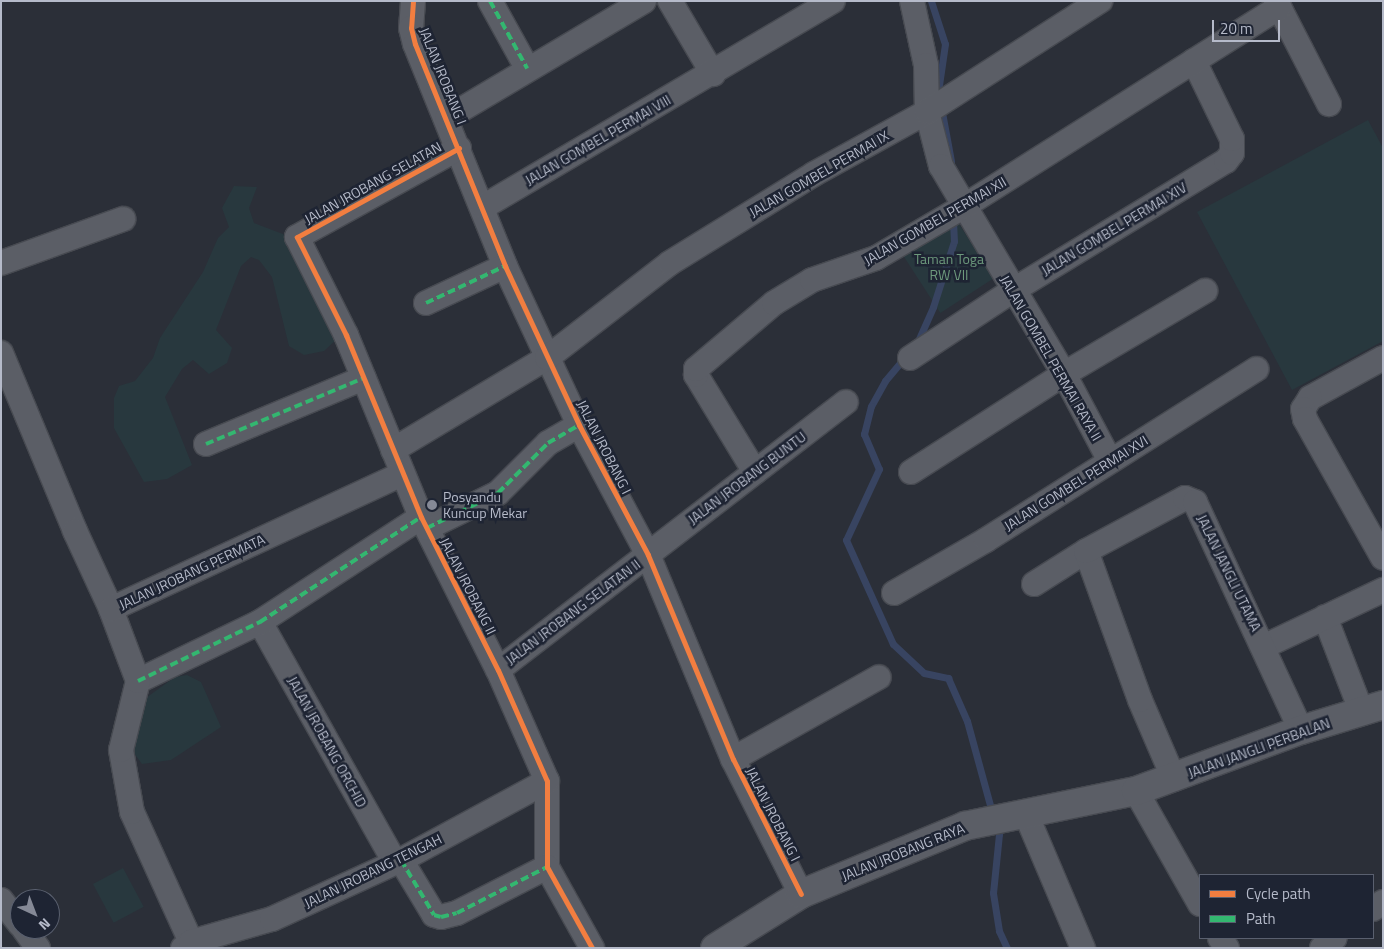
<!DOCTYPE html>
<html>
<head>
<meta charset="utf-8">
<style>
  body { margin:0 }
  #map { position:relative; width:1384px; height:949px; overflow:hidden; background:#2b2f38; font-family:"Titillium Web",sans-serif }
  div>[style] { position:absolute }
  [style*='--x'] { left:calc(var(--x)*1px); top:calc(var(--y)*1px); width:calc(var(--w)*1px); rotate:calc(var(--a)*1deg) }
  .green>* { inset:0; background:#28383e; transform-origin:0 0 }
  .stream>* { height:7px; margin:-3.5px; padding:0 3.5px; transform-origin:3.5px; border-radius:3.5px; background:#384461 }
  .roads { filter:drop-shadow(1px 0 #474a51) drop-shadow(-1px 0 #474a51) drop-shadow(0 1px #474a51) drop-shadow(0 -1px #474a51) }
  .minor>* { height:24px; margin:-12px; padding:0 12px; transform-origin:12px; border-radius:12px; background:#5b5e66 }
  .tertiary>* { height:28px; margin:-14px; padding:0 14px; transform-origin:14px; border-radius:14px; background:#5b5e66 }
  .quiet>* { height:4px; margin-top:-2px; transform-origin:0; background:repeating-linear-gradient(90deg,#33b770 0 8px,transparent 0 12px) }
  .cycleway>* { height:5px; margin:-2.5px; padding:0 2.5px; transform-origin:2.5px; border-radius:2.5px; background:#f27e40 }
  .dots>* { width:14px; height:14px; translate:-50% -50%; box-sizing:border-box; border:2px solid #1e2433; border-radius:50% }
  span { translate:-50% -50%; white-space:nowrap; text-align:center; line-height:1.15; -webkit-text-stroke:5px #1e2433; paint-order:stroke }
  .street-label { font-size:14px; color:#b5bac9 }
  .park-label { font-size:14px; color:#6d997c }
  .poi-label { font-size:14px; color:#b5bac9 }
  .left { translate:0 -50%; text-align:left }
  .frame { position:absolute; inset:0; border:2px solid #b5bac9; pointer-events:none }
  .legend { position:absolute; left:1199px; top:874px; width:175px; height:65px; box-sizing:border-box; background:#1e2433; border:1px solid #5a606f; margin:0; padding:6px 9px; list-style:none; font-size:15px; color:#b5bac9 }
  .legend li { display:flex; align-items:center; gap:10px; height:25px }
  .legend b { width:25px; border:1px solid #5a606f }
  .north { position:absolute; left:10px; top:889px; width:50px; height:50px; box-sizing:border-box; background:#1e2433; border:1px solid #5a606f; border-radius:50%; rotate:137deg; font-size:14px; font-weight:700; line-height:20px; text-align:center; color:#b5bac9 }
  .north::after { content:''; display:block; margin:auto; width:18px; height:22px; background:#858996; clip-path:polygon(50% 0,100% 100%,50% 72%,0 100%) }
  .scale { position:absolute; left:1212px; top:20px; width:68px; height:22px; box-sizing:border-box; border:2px solid #b5bac9; border-top:0; padding-left:6px; font-size:15px; line-height:18px; white-space:nowrap; color:#b5bac9; -webkit-text-stroke:4px #1e2433; paint-order:stroke }
</style>
</head>
<body>
<div id="map">
  <div class="green">
    <div style="clip-path:polygon(1368px 120px,1383px 148px,1383px 341px,1292px 390px,1197px 212px)"></div>
    <div style="clip-path:polygon(234px 186px,257px 187px,249px 208px,254px 223px,288px 236px,339px 337px,324px 351px,304px 355px,289px 346px,272px 277px,259px 260px,251px 257px,241px 266px,216px 330px,232px 348px,227px 363px,209px 374px,193px 360px,182px 369px,165px 397px,192px 465px,167px 479px,144px 482px,114px 428px,114px 398px,119px 386px,135px 381px,153px 358px,160px 338px,203px 272px,218px 238px,229px 227px,222px 208px)"></div>
    <div style="left:957px;top:221px;width:68px;height:64px;rotate:57deg"></div>
    <div style="clip-path:polygon(187px 675px,201px 682px,221px 727px,171px 760px,142px 764px,131px 749px,143px 700px,175px 677px)"></div>
    <div style="left:123px;top:868px;width:44px;height:34px;rotate:62deg"></div>
  </div>
  <div class="stream">
    <div style="--x:931;--y:1;--w:45;--a:72"></div>
    <div style="--x:945;--y:44;--w:49;--a:98.3"></div>
    <div style="--x:941;--y:107;--w:55;--a:79.5"></div>
    <div style="--x:918;--y:341;--w:37;--a:-66"></div>
    <div style="--x:933;--y:307;--w:69;--a:-72.3"></div>
    <div style="--x:954;--y:241;--w:22;--a:-93"></div>
    <div style="--x:905;--y:357;--w:31;--a:130"></div>
    <div style="--x:885;--y:381;--w:29;--a:119"></div>
    <div style="--x:871;--y:406;--w:29;--a:104"></div>
    <div style="--x:864;--y:434;--w:38;--a:67"></div>
    <div style="--x:879;--y:469;--w:78;--a:114.9"></div>
    <div style="--x:846;--y:540;--w:114;--a:65.7"></div>
    <div style="--x:893;--y:644;--w:42;--a:43.1"></div>
    <div style="--x:924;--y:673;--w:25;--a:12"></div>
    <div style="--x:948;--y:678;--w:47;--a:66.2"></div>
    <div style="--x:967;--y:721;--w:98;--a:74.7"></div>
    <div style="--x:997;--y:826;--w:8;--a:76"></div>
    <div style="--x:999;--y:834;--w:59;--a:95.8"></div>
    <div style="--x:993;--y:893;--w:38;--a:81"></div>
    <div style="--x:999;--y:931;--w:19;--a:65"></div>
  </div>
  <div class="roads">
    <div class="minor">
      <div style="--x:413;--y:1;--w:27;--a:94"></div>
      <div style="--x:411;--y:28;--w:16;--a:76"></div>
      <div style="--x:415;--y:44;--w:240;--a:67.9"></div>
      <div style="--x:505;--y:266;--w:175;--a:65"></div>
      <div style="--x:579;--y:425;--w:147;--a:62"></div>
      <div style="--x:648;--y:555;--w:221;--a:67.4"></div>
      <div style="--x:733;--y:759;--w:151;--a:63.3"></div>
      <div style="--x:490;--y:1;--w:77;--a:61.1"></div>
      <div style="--x:670;--y:1;--w:85;--a:59.5"></div>
      <div style="--x:912;--y:1;--w:66;--a:77.7"></div>
      <div style="--x:926;--y:65;--w:47;--a:88.8"></div>
      <div style="--x:927;--y:112;--w:56;--a:75.5"></div>
      <div style="--x:941;--y:166;--w:242;--a:59.4"></div>
      <div style="--x:1064;--y:374;--w:98;--a:62.1"></div>
      <div style="--x:1276;--y:1;--w:116;--a:62.8"></div>
      <div style="--x:447;--y:118;--w:229;--a:-30.7"></div>
      <div style="--x:459;--y:148;--w:185;--a:151.2"></div>
      <div style="--x:297;--y:237;--w:110;--a:63.4"></div>
      <div style="--x:346;--y:335;--w:197;--a:67.6"></div>
      <div style="--x:421;--y:517;--w:171;--a:63.3"></div>
      <div style="--x:498;--y:670;--w:121;--a:66.2"></div>
      <div style="--x:547;--y:781;--w:86;--a:90"></div>
      <div style="--x:547;--y:867;--w:93;--a:60.9"></div>
      <div style="--x:483;--y:207;--w:406;--a:-30.5"></div>
      <div style="--x:1;--y:263;--w:130;--a:-19.8"></div>
      <div style="--x:426;--y:303;--w:87;--a:-25.1"></div>
      <div style="--x:1;--y:353;--w:193;--a:67.4"></div>
      <div style="--x:75;--y:531;--w:86;--a:65.2"></div>
      <div style="--x:910;--y:358;--w:122;--a:-33.3"></div>
      <div style="--x:1012;--y:291;--w:250;--a:-31.3"></div>
      <div style="--x:1226;--y:161;--w:10;--a:-53"></div>
      <div style="--x:1232;--y:153;--w:14;--a:-90"></div>
      <div style="--x:1232;--y:139;--w:87;--a:-116"></div>
      <div style="--x:1383;--y:358;--w:83;--a:151.3"></div>
      <div style="--x:1310;--y:398;--w:13;--a:122"></div>
      <div style="--x:1303;--y:409;--w:10;--a:79"></div>
      <div style="--x:1305;--y:419;--w:159;--a:60.7"></div>
      <div style="--x:206;--y:444;--w:171;--a:-22.7"></div>
      <div style="--x:393;--y:450;--w:179;--a:-30.9"></div>
      <div style="--x:547;--y:358;--w:155;--a:-37.7"></div>
      <div style="--x:670;--y:263;--w:169;--a:-31.7"></div>
      <div style="--x:814;--y:174;--w:129;--a:-28.8"></div>
      <div style="--x:927;--y:112;--w:206;--a:-32.7"></div>
      <div style="--x:755;--y:472;--w:114;--a:-121.3"></div>
      <div style="--x:696;--y:375;--w:6;--a:-90"></div>
      <div style="--x:696;--y:369;--w:102;--a:-40.2"></div>
      <div style="--x:774;--y:303;--w:44;--a:-31.2"></div>
      <div style="--x:812;--y:280;--w:68;--a:-19"></div>
      <div style="--x:876;--y:258;--w:101;--a:-30.4"></div>
      <div style="--x:963;--y:207;--w:374;--a:-32.3"></div>
      <div style="--x:911;--y:472;--w:182;--a:-32.6"></div>
      <div style="--x:1064;--y:374;--w:164;--a:-30.5"></div>
      <div style="--x:427;--y:528;--w:79;--a:-26.2"></div>
      <div style="--x:498;--y:493;--w:71;--a:-45"></div>
      <div style="--x:548;--y:443;--w:36;--a:-30"></div>
      <div style="--x:1034;--y:584;--w:62;--a:-32.4"></div>
      <div style="--x:894;--y:593;--w:106;--a:-29.9"></div>
      <div style="--x:986;--y:540;--w:320;--a:-32.3"></div>
      <div style="--x:1325;--y:617;--w:103;--a:68.9"></div>
      <div style="--x:260;--y:622;--w:276;--a:60.7"></div>
      <div style="--x:1265;--y:646;--w:131;--a:-25.4"></div>
      <div style="--x:498;--y:670;--w:439;--a:-37.6"></div>
      <div style="--x:138;--y:681;--w:136;--a:-25.8"></div>
      <div style="--x:260;--y:622;--w:192;--a:-33.1"></div>
      <div style="--x:733;--y:759;--w:167;--a:-29.3"></div>
      <div style="--x:1174;--y:779;--w:86;--a:-113.3"></div>
      <div style="--x:1140;--y:700;--w:158;--a:-109.9"></div>
      <div style="--x:1086;--y:551;--w:112;--a:-28.2"></div>
      <div style="--x:1185;--y:498;--w:11;--a:22"></div>
      <div style="--x:1195;--y:502;--w:251;--a:65.1"></div>
      <div style="--x:1136;--y:791;--w:130;--a:60.5"></div>
      <div style="--x:1026;--y:814;--w:146;--a:67"></div>
      <div style="--x:401;--y:860;--w:64;--a:59"></div>
      <div style="--x:434;--y:915;--w:7;--a:16"></div>
      <div style="--x:441;--y:917;--w:16;--a:-14"></div>
      <div style="--x:457;--y:913;--w:101;--a:-27.1"></div>
      <div style="--x:1;--y:900;--w:31;--a:52"></div>
      <div style="--x:1373;--y:909;--w:12;--a:-35"></div>
      <div style="--x:24;--y:929;--w:24;--a:54"></div>
      <div style="--x:1220;--y:938;--w:12;--a:55"></div>
      <div style="--x:191;--y:942;--w:143;--a:-114.4"></div>
      <div style="--x:132;--y:812;--w:63;--a:-100.1"></div>
      <div style="--x:121;--y:750;--w:71;--a:-76.2"></div>
      <div style="--x:138;--y:681;--w:77;--a:-110.6"></div>
      <div style="--x:111;--y:609;--w:321;--a:-24.9"></div>
      <div style="--x:183;--y:948;--w:10;--a:-37"></div>
      <div style="--x:191;--y:942;--w:84;--a:-15.9"></div>
      <div style="--x:272;--y:919;--w:142;--a:-24.6"></div>
      <div style="--x:401;--y:860;--w:166;--a:-28.4"></div>
      <div style="--x:1322;--y:948;--w:16;--a:-38"></div>
    </div>
    <div class="tertiary">
      <div style="--x:715;--y:948;--w:102;--a:-32.1"></div>
      <div style="--x:801;--y:894;--w:178;--a:-22.5"></div>
      <div style="--x:965;--y:826;--w:175;--a:-11.6"></div>
      <div style="--x:1136;--y:791;--w:176;--a:-20.3"></div>
      <div style="--x:1301;--y:730;--w:86;--a:-17"></div>
    </div>
  </div>
  <div class="quiet">
    <div style="--x:490;--y:1;--w:77;--a:61.1"></div>
    <div style="--x:426;--y:303;--w:87;--a:-25.1"></div>
    <div style="--x:206;--y:444;--w:171;--a:-22.7"></div>
    <div style="--x:427;--y:528;--w:79;--a:-26.2"></div>
    <div style="--x:498;--y:493;--w:71;--a:-45"></div>
    <div style="--x:548;--y:443;--w:36;--a:-30"></div>
    <div style="--x:138;--y:681;--w:136;--a:-25.8"></div>
    <div style="--x:260;--y:622;--w:192;--a:-33.1"></div>
    <div style="--x:401;--y:860;--w:64;--a:59"></div>
    <div style="--x:434;--y:915;--w:7;--a:16"></div>
    <div style="--x:441;--y:917;--w:16;--a:-14"></div>
    <div style="--x:457;--y:913;--w:101;--a:-27.1"></div>
  </div>
  <div class="cycleway">
    <div style="--x:413;--y:1;--w:27;--a:94"></div>
    <div style="--x:411;--y:28;--w:16;--a:76"></div>
    <div style="--x:415;--y:44;--w:240;--a:67.9"></div>
    <div style="--x:505;--y:266;--w:175;--a:65"></div>
    <div style="--x:579;--y:425;--w:147;--a:62"></div>
    <div style="--x:648;--y:555;--w:221;--a:67.4"></div>
    <div style="--x:733;--y:759;--w:151;--a:63.3"></div>
    <div style="--x:459;--y:148;--w:185;--a:151.2"></div>
    <div style="--x:297;--y:237;--w:110;--a:63.4"></div>
    <div style="--x:346;--y:335;--w:197;--a:67.6"></div>
    <div style="--x:421;--y:517;--w:171;--a:63.3"></div>
    <div style="--x:498;--y:670;--w:121;--a:66.2"></div>
    <div style="--x:547;--y:781;--w:86;--a:90"></div>
    <div style="--x:547;--y:867;--w:93;--a:60.9"></div>
  </div>
  <div class="dots">
    <div style="left:432px;top:505px;background:#858996"></div>
  </div>
  <div class="street-label">
    <span style="left:443px;top:76px;rotate:68deg">JALAN JROBANG I</span>
    <span style="left:598px;top:140px;rotate:-30deg">JALAN GOMBEL PERMAI VIII</span>
    <span style="left:819px;top:174px;rotate:-30deg">JALAN GOMBEL PERMAI IX</span>
    <span style="left:373px;top:183px;rotate:-29deg">JALAN JROBANG SELATAN</span>
    <span style="left:935px;top:221px;rotate:-30deg">JALAN GOMBEL PERMAI XII</span>
    <span style="left:1114px;top:229px;rotate:-31deg">JALAN GOMBEL PERMAI XIV</span>
    <span style="left:1051px;top:358px;rotate:60deg">JALAN GOMBEL PERMAI RAYA II</span>
    <span style="left:604px;top:447px;rotate:63deg">JALAN JROBANG I</span>
    <span style="left:747px;top:478px;rotate:-37deg">JALAN JROBANG BUNTU</span>
    <span style="left:1076px;top:483px;rotate:-32deg">JALAN GOMBEL PERMAI XVI</span>
    <span style="left:192px;top:572px;rotate:-25deg">JALAN JROBANG PERMATA</span>
    <span style="left:1229px;top:573px;rotate:64deg">JALAN JANGLI UTAMA</span>
    <span style="left:468px;top:586px;rotate:63deg">JALAN JROBANG II</span>
    <span style="left:573px;top:612px;rotate:-37deg">JALAN JROBANG SELATAN II</span>
    <span style="left:327px;top:742px;rotate:61deg">JALAN JROBANG ORCHID</span>
    <span style="left:1259px;top:748px;rotate:-20deg">JALAN JANGLI PERBALAN</span>
    <span style="left:773px;top:814px;rotate:63deg">JALAN JROBANG I</span>
    <span style="left:903px;top:852px;rotate:-22deg">JALAN JROBANG RAYA</span>
    <span style="left:373px;top:871px;rotate:-26deg">JALAN JROBANG TENGAH</span>
  </div>
  <div class="park-label">
    <span style="left:949px;top:267px">Taman Toga<br>RW VII</span>
  </div>
  <div class="poi-label">
    <span class="left" style="left:443px;top:505px">Posyandu<br>Kuncup Mekar</span>
  </div>
  <div class="frame"></div>
  <ul class="legend">
  <li><b style="height:6px;background:#f27e40"></b>Cycle path</li>
  <li><b style="height:6px;background:#33b770"></b>Path</li>
  </ul>
  <div class="north">N</div>
  <div class="scale">20 m</div>
</div>
</body>
</html>
